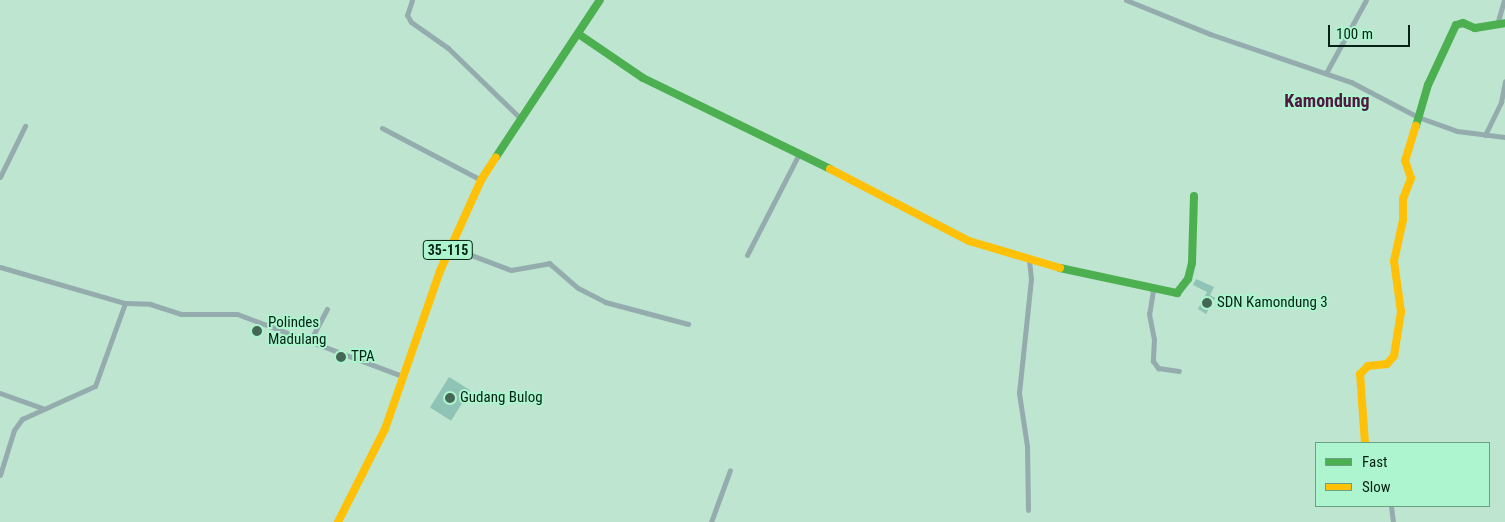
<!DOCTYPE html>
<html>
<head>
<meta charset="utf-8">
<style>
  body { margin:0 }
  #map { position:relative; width:1505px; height:522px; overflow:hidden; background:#bde5cf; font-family:"Roboto Condensed",sans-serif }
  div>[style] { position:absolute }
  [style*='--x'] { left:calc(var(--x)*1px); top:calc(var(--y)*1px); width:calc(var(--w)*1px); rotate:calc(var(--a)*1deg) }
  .building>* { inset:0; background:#8fc3b5; transform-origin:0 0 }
  .street>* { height:5px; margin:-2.5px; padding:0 2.5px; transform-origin:2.5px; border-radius:2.5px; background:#95acae }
  .fast>* { height:8px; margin:-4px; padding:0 4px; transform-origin:4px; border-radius:4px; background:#4caf50 }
  .slow>* { height:8px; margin:-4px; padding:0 4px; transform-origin:4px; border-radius:4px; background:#ffc107 }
  .dots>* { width:14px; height:14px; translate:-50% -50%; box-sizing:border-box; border:2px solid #adf5ce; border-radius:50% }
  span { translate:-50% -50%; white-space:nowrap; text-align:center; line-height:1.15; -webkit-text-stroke:4px #adf5ce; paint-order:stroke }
  .shield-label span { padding:1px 4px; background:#adf5ce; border:1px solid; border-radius:4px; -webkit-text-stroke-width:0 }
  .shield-label { font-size:14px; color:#052315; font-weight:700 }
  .poi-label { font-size:15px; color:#052315 }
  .left { translate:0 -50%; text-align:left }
  .quarter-label { font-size:18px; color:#511841; font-weight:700 }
  .legend { position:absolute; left:1315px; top:442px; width:175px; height:65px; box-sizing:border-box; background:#adf5ce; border:1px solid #6aa184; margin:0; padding:6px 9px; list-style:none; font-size:15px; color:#052315 }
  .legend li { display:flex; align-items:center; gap:10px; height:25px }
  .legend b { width:25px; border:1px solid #6aa184 }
  .scale { position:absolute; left:1328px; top:25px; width:82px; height:22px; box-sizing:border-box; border:2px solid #052315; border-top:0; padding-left:6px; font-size:15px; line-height:18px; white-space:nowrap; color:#052315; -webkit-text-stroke:4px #adf5ce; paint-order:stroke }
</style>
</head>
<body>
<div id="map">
  <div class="building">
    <div style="clip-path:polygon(1196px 279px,1214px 287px,1210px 295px,1215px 298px,1206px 314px,1198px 309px,1207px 292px,1193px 285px)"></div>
    <div style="left:449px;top:377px;width:25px;height:36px;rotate:32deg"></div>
  </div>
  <div class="street">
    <div style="--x:412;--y:0;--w:16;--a:108"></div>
    <div style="--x:407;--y:15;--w:8;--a:60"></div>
    <div style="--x:411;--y:22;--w:45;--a:35.1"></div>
    <div style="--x:448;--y:48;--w:103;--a:44.2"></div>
    <div style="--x:1126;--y:0;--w:91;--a:22"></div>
    <div style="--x:1210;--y:34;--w:149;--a:18.8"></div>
    <div style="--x:1351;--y:82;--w:76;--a:27.6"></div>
    <div style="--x:1418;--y:117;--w:41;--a:19.7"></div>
    <div style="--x:1457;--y:131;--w:48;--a:7.1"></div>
    <div style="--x:1498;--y:21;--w:22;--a:-74"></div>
    <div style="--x:1326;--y:73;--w:83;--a:-61.3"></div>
    <div style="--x:382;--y:128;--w:112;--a:27.7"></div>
    <div style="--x:1485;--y:135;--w:37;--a:-64"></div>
    <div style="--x:1501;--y:102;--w:21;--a:-79"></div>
    <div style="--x:0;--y:177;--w:57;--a:-63.9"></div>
    <div style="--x:450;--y:247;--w:65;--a:20.7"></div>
    <div style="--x:511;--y:270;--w:39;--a:-10"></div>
    <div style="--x:549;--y:263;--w:38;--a:41"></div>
    <div style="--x:578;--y:288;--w:30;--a:27"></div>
    <div style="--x:605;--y:302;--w:86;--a:14.8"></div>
    <div style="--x:747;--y:255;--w:114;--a:-62.8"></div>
    <div style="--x:0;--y:267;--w:130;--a:16.1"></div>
    <div style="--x:125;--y:303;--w:25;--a:2"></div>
    <div style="--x:150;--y:304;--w:33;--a:18"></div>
    <div style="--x:181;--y:314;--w:56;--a:0"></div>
    <div style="--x:237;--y:314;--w:176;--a:20.6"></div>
    <div style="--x:1153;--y:290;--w:24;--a:99"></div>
    <div style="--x:1149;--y:314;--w:25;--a:79"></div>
    <div style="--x:1154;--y:339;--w:22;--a:93"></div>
    <div style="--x:1153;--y:361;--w:9;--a:54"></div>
    <div style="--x:1158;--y:368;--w:21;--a:8"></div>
    <div style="--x:311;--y:339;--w:34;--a:-62"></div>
    <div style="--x:0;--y:393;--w:45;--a:19.7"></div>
    <div style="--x:0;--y:475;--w:47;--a:-72.7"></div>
    <div style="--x:14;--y:430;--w:14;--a:-54"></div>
    <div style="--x:22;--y:419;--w:80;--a:-24.3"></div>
    <div style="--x:95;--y:386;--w:88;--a:-70.1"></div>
    <div style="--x:1391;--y:506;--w:16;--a:83"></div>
    <div style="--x:1028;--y:510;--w:64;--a:-90.9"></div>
    <div style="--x:1027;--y:446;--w:54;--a:-98.6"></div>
    <div style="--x:1019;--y:393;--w:115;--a:-84"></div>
    <div style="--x:1031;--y:279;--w:20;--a:-96"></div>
    <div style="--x:711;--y:522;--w:55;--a:-69.9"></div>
  </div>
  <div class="fast">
    <div style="--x:580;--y:35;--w:76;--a:34.3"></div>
    <div style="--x:643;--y:78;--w:208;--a:25.9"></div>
    <div style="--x:1416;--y:126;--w:43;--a:-73.7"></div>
    <div style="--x:1428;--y:85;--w:66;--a:-65"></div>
    <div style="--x:1456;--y:25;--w:7;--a:-16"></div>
    <div style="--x:1463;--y:23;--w:13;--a:23"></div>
    <div style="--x:1475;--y:28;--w:30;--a:-9"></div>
    <div style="--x:496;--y:157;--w:188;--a:-56.5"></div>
    <div style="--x:1060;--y:268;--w:120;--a:12.1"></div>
    <div style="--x:1177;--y:293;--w:18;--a:-52"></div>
    <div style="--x:1188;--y:279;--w:16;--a:-76"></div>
    <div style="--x:1192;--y:263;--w:67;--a:-88.3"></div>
  </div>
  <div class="slow">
    <div style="--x:830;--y:169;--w:157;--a:27.4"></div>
    <div style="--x:969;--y:241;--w:95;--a:16.5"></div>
    <div style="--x:1365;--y:443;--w:69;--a:-94.1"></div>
    <div style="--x:1360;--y:374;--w:11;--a:-45"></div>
    <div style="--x:1368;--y:366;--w:19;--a:-6"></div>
    <div style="--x:1387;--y:364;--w:11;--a:-49"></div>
    <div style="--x:1394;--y:356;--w:45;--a:-81"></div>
    <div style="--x:1401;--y:312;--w:51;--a:-97.8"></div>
    <div style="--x:1394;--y:261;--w:42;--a:-77.6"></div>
    <div style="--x:1403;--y:220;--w:21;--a:-90"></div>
    <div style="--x:1403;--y:199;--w:22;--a:-69"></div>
    <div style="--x:1411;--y:178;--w:18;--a:-109"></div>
    <div style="--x:1405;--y:161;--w:37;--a:-73"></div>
    <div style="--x:338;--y:522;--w:104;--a:-63.2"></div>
    <div style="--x:385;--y:429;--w:167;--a:-70.8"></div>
    <div style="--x:440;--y:271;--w:100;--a:-65.7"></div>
    <div style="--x:481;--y:180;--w:27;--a:-57"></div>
  </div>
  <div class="dots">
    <div style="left:1207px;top:303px;background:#456756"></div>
    <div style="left:257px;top:331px;background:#456756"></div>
    <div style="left:341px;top:357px;background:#456756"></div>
    <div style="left:450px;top:398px;background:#456756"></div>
  </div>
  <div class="shield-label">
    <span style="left:448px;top:250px">35-115</span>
  </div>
  <div class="poi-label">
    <span class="left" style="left:1217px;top:303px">SDN Kamondung 3</span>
    <span class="left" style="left:268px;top:331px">Polindes<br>Madulang</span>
    <span class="left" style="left:351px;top:357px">TPA</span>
    <span class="left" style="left:460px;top:398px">Gudang Bulog</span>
  </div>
  <div class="quarter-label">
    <span style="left:1327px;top:101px">Kamondung</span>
  </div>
  <ul class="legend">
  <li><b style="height:6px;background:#4caf50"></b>Fast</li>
  <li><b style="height:6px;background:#ffc107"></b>Slow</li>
  </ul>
  <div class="scale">100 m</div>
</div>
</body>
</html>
